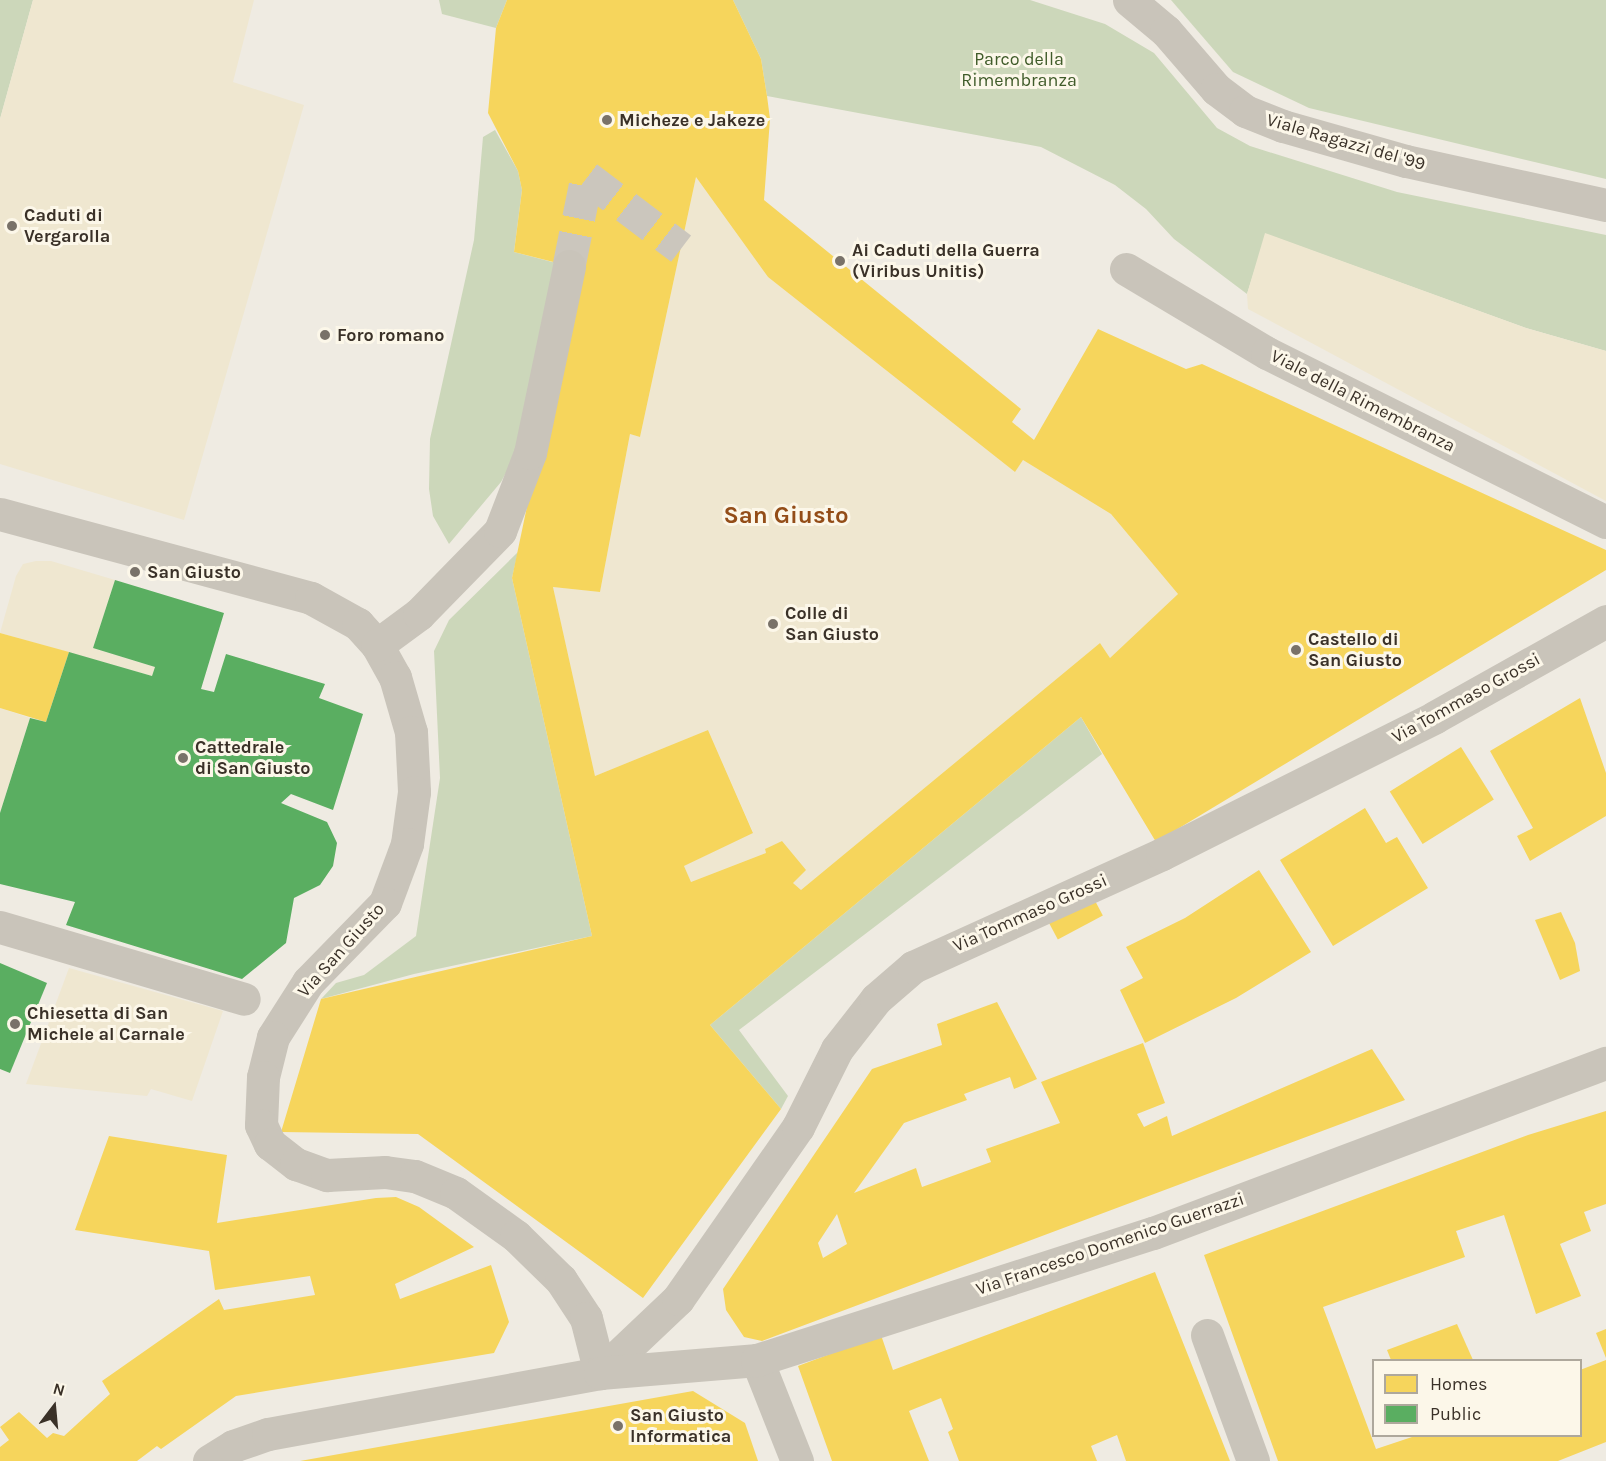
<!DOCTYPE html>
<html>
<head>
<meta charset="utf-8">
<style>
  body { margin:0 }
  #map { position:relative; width:1606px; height:1461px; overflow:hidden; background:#efebe2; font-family:Karla,sans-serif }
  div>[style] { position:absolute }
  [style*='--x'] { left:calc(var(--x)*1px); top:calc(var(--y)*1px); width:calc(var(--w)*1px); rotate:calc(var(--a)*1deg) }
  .green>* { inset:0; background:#ccd7ba }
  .plaza>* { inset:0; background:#efe7d0 }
  .homes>* { inset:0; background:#f6d55c; transform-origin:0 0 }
  .public>* { inset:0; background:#5aae61 }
  .minor-tunnel>* { height:33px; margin-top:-16.5px; transform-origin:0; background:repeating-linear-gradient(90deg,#cbc6bd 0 33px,transparent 0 49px) }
  .minor>* { height:33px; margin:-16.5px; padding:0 16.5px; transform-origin:16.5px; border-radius:16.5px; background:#c9c4ba }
  .dots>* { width:16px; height:16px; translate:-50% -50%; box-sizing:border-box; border:3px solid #fcf7e9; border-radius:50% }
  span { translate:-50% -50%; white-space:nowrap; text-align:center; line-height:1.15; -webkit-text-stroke:6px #fcf7e9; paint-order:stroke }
  .park-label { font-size:18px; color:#3f5b29 }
  .poi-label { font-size:18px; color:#3a3128; font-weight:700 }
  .left { translate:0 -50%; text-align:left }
  .street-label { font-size:18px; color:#3a3128 }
  .district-label { font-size:24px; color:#934d18; font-weight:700 }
  .legend { position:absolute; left:1372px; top:1359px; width:210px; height:78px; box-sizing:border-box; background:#fcf7e9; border:2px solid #aea89c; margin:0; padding:8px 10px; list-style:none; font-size:18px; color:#3a3128 }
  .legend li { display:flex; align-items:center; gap:12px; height:30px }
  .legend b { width:30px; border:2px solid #aea89c }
  .north { position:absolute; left:24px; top:1377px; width:60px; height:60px; -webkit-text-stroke:4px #fcf7e9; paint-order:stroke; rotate:16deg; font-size:16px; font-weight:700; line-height:24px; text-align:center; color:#3a3128 }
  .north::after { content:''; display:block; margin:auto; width:21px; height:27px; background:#3a3128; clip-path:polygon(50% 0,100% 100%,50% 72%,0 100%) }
</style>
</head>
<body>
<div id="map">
  <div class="green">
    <div style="clip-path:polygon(0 0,33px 0,0 119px)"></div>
    <div style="clip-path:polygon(439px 0,507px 0,496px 28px,442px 14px)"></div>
    <div style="clip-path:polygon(733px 0,1030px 0,1105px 24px,1154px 53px,1217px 128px,1250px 146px,1397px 192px,1606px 235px,1606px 351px,1526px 328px,1266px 234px,1247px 294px,1174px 239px,1146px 209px,1115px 185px,1041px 147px,767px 96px,761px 59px)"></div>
    <div style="clip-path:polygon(1171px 0,1606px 0,1606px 179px,1309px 108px,1233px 72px)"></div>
    <div style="clip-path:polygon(495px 130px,518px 171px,522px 190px,514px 252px,560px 264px,521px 445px,501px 482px,449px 544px,433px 516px,429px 489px,430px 439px,474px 240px,483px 137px)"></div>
    <div style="clip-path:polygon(518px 552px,512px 578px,592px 936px,414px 974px,321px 999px,336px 983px,364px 975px,416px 936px,440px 778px,434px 651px,449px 620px)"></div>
    <div style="clip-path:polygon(1081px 717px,1102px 754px,739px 1030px,788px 1096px,781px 1109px,710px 1025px)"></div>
  </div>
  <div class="plaza">
    <div style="clip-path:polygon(33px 0,254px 0,233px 82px,304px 105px,184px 520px,0 464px,0 119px)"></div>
    <div style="clip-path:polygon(696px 177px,768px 277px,1015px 472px,1023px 460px,1111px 514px,1178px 594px,1110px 658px,1100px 643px,801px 890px,793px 883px,805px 870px,782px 841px,765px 849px,766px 853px,691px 882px,684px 866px,753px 832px,708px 730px,595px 776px,553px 587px,600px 592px,630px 434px,640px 437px)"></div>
    <div style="clip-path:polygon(1265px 233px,1526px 328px,1606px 351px,1606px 501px,1248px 309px,1247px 294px)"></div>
    <div style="clip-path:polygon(36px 561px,51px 561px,115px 580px,93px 648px,155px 667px,152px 676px,0 633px,16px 576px,23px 564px)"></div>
    <div style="clip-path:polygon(0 708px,30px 718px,0 813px)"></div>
    <div style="clip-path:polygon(69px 968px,223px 1011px,192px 1101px,151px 1089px,147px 1096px,26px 1084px)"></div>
  </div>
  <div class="homes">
    <div style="clip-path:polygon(evenodd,507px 0,733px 0,761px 59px,767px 96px,770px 119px,764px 200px,1021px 409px,1012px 422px,1034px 440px,1098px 329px,1186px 369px,1202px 364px,1606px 550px,1606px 570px,1156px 842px,1081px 717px,710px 1025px,781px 1109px,643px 1298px,418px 1134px,281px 1132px,321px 999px,592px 936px,512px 578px,577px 268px,514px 252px,522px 190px,518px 171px,488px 113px,496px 28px,507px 0,696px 177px,768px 277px,1015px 472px,1023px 460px,1111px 514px,1178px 594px,1110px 658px,1100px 643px,801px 890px,793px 883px,806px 870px,782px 841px,765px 849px,766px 853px,691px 882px,684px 866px,753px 833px,708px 730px,595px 776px,553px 587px,600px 592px,630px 434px,640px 437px,696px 177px)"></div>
    <div style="clip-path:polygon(0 633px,69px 652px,46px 722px,0 708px)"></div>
    <div style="clip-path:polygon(1580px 698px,1606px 773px,1606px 816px,1530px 861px,1517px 836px,1533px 828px,1490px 751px)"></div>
    <div style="left:1461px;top:747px;width:62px;height:84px;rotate:58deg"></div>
    <div style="clip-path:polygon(1365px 808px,1386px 843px,1397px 837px,1428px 888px,1333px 946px,1280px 860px)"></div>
    <div style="clip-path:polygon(1259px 870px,1311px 952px,1236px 998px,1145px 1043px,1120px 990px,1143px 978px,1126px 947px,1185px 918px)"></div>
    <div style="left:1093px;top:897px;width:21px;height:51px;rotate:62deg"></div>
    <div style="clip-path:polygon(1561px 912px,1575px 943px,1580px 971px,1560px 980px,1535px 920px)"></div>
    <div style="clip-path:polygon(evenodd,997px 1002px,1037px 1079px,1014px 1089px,1010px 1077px,964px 1094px,967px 1100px,904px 1123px,854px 1193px,916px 1168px,922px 1187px,991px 1162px,986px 1149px,1060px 1123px,1041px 1082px,1143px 1043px,1165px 1103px,1137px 1114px,1144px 1127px,1167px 1116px,1172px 1136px,1372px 1049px,1405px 1100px,762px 1341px,744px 1337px,726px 1310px,723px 1289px,872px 1069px,942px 1045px,937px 1024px,997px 1002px,837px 1214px,847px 1244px,823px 1258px,818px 1243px,837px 1214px)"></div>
    <div style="clip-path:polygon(1606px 1111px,1606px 1204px,1584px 1212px,1591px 1231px,1560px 1244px,1581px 1296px,1536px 1314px,1504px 1215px,1456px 1231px,1465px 1257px,1323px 1307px,1376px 1449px,1415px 1436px,1580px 1436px,1580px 1370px,1606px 1360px,1606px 1442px,1558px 1461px,1278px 1461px,1204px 1255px,1528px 1135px)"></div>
    <div style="clip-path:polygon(109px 1136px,227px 1155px,217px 1223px,376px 1198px,396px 1197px,419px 1207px,474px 1247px,395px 1284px,400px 1299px,491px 1265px,509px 1322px,494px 1353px,236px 1396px,161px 1449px,157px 1446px,137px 1461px,0 1461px,0 1447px,9px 1440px,0 1427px,19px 1412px,47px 1438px,53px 1433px,64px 1436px,110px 1394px,102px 1381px,219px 1299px,224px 1310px,315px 1295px,310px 1276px,215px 1290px,209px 1251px,75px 1230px)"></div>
    <div style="clip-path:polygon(1155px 1272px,1230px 1461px,1126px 1461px,1117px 1435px,1091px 1446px,1097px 1461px,959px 1461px,948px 1432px,953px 1429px,941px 1398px,909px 1411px,929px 1461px,832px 1461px,798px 1366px,881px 1335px,893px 1370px)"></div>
    <div style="clip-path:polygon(1457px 1324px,1473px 1360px,1391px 1360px,1387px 1350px)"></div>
    <div style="clip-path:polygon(1606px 1329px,1606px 1358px,1596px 1333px)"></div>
    <div style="clip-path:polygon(693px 1391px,745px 1423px,758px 1461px,300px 1461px)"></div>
  </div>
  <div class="public">
    <div style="clip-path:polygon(115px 580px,224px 613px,201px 689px,214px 692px,226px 654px,325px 684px,319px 698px,363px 714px,333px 810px,291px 794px,281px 803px,327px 822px,337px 843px,333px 866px,320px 885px,294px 898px,286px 943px,242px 979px,66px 925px,75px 902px,0 884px,0 813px,30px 718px,46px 722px,69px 652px,152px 676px,155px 667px,93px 648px)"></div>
    <div style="clip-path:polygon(0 963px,47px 983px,10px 1073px,0 1069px)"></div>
  </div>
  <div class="minor-tunnel">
    <div style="--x:569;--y:266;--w:91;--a:-78.6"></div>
    <div style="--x:587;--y:177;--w:118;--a:37.1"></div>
  </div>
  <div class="minor">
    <div style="--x:1129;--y:0;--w:48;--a:40"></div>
    <div style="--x:1166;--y:31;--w:77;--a:49.2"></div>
    <div style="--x:1216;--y:89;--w:36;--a:37"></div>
    <div style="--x:1245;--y:111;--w:41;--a:21.5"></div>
    <div style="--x:1283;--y:126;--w:128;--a:15.9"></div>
    <div style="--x:1406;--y:161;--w:205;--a:12.4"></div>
    <div style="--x:1126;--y:269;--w:164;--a:30.8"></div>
    <div style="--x:1267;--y:353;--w:379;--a:26.5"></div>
    <div style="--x:0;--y:514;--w:322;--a:15.1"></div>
    <div style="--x:311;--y:598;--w:54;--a:29"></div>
    <div style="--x:358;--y:624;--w:28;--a:48"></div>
    <div style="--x:377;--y:645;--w:37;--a:61"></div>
    <div style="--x:395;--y:677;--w:57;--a:73.8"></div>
    <div style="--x:411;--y:732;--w:60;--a:87.1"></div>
    <div style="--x:414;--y:792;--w:52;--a:97.7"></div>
    <div style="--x:407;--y:844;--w:63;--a:110.4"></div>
    <div style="--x:385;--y:903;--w:110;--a:134.3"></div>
    <div style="--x:308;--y:982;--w:65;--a:122.5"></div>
    <div style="--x:273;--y:1037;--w:41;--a:104"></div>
    <div style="--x:263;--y:1077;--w:48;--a:92.4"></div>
    <div style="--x:261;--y:1125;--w:21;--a:65"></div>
    <div style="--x:270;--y:1144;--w:33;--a:38"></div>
    <div style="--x:296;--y:1164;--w:33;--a:20"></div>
    <div style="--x:327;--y:1175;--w:58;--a:-3"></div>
    <div style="--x:385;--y:1172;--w:30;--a:8"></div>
    <div style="--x:415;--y:1176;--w:44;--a:22.5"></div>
    <div style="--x:456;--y:1193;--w:74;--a:35.6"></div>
    <div style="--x:516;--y:1236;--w:63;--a:44.4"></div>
    <div style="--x:561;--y:1280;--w:45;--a:56.7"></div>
    <div style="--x:586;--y:1318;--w:57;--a:75.7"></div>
    <div style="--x:377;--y:645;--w:52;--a:-36.4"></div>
    <div style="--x:419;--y:614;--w:116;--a:-45.7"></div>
    <div style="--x:500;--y:531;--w:84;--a:-69"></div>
    <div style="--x:530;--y:453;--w:191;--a:-78.2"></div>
    <div style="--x:0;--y:927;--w:254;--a:16.4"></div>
    <div style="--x:1207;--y:1335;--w:134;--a:69.9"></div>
    <div style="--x:757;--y:1360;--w:109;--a:68.4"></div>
    <div style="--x:600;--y:1373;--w:108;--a:-43.5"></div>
    <div style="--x:678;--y:1299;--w:210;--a:-55.1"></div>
    <div style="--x:798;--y:1127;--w:87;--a:-63.4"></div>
    <div style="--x:837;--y:1049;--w:63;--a:-52"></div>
    <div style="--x:876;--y:999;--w:49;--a:-40.9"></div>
    <div style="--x:913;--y:967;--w:273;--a:-24.4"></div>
    <div style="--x:1162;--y:854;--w:305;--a:-26.6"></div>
    <div style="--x:1435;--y:717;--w:196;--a:-29.3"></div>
    <div style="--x:209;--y:1461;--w:28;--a:-32"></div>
    <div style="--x:233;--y:1446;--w:37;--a:-19"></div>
    <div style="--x:268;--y:1434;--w:338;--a:-10.4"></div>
    <div style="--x:600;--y:1373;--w:158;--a:-4.7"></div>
    <div style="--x:757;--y:1360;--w:416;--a:-17.8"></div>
    <div style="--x:1153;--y:1233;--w:484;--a:-20.6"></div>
  </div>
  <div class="dots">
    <div style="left:607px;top:120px;background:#797269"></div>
    <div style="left:12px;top:226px;background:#797269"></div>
    <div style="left:840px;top:261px;background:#797269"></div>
    <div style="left:325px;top:335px;background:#797269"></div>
    <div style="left:135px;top:572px;background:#797269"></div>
    <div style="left:773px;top:624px;background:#797269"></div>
    <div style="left:1296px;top:650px;background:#797269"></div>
    <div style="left:183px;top:758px;background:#797269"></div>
    <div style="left:15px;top:1024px;background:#797269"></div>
    <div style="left:618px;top:1426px;background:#797269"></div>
  </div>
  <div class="park-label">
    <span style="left:1019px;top:70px">Parco della<br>Rimembranza</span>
  </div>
  <div class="poi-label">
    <span class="left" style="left:619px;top:120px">Micheze e Jakeze</span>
    <span class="left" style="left:24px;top:226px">Caduti di<br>Vergarolla</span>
    <span class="left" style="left:852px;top:261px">Ai Caduti della Guerra<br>(Viribus Unitis)</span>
    <span class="left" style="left:337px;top:335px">Foro romano</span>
    <span class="left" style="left:147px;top:572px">San Giusto</span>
    <span class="left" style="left:785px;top:624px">Colle di<br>San Giusto</span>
    <span class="left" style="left:1308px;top:650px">Castello di<br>San Giusto</span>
    <span class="left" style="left:195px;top:758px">Cattedrale<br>di San Giusto</span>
    <span class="left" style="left:27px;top:1024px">Chiesetta di San<br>Michele al Carnale</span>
    <span class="left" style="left:630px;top:1426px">San Giusto<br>Informatica</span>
  </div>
  <div class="street-label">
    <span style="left:1346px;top:142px;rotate:16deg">Viale Ragazzi del '99</span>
    <span style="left:1363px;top:401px;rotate:27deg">Viale della Rimembranza</span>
    <span style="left:1466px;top:698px;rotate:-29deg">Via Tommaso Grossi</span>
    <span style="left:1030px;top:913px;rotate:-24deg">Via Tommaso Grossi</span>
    <span style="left:341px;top:950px;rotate:-48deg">Via San Giusto</span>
    <span style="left:1110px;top:1244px;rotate:-19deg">Via Francesco Domenico Guerrazzi</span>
  </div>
  <div class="district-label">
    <span style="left:786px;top:516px">San Giusto</span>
  </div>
  <ul class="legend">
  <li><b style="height:16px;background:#f6d55c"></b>Homes</li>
  <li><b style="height:16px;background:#5aae61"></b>Public</li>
  </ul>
  <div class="north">N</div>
</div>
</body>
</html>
